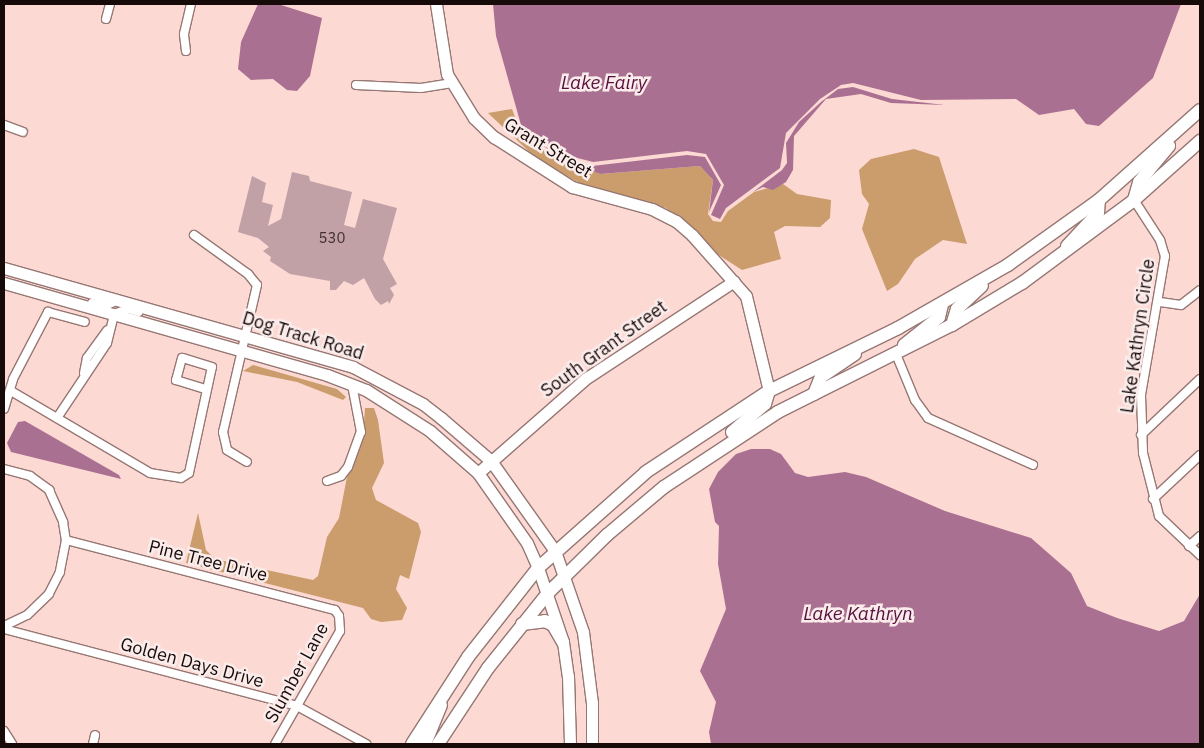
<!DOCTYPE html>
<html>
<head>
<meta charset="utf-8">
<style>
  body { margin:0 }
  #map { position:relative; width:1204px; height:748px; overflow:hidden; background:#fdd9d4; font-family:"IBM Plex Sans",sans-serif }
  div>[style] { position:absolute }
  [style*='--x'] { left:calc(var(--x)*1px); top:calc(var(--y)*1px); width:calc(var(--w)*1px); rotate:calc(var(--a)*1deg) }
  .forest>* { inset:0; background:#cb9d6c }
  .water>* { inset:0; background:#aa7091 }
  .building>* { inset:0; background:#c1a0a6 }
  .roads { filter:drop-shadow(1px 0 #967773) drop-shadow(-1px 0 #967773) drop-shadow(0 1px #967773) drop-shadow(0 -1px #967773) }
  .street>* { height:8px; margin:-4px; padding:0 4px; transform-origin:4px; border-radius:4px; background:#fff }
  .secondary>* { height:11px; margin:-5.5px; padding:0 5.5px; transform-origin:5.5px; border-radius:5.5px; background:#fff }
  .primary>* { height:12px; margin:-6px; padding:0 6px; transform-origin:6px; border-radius:6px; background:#fff }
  span { translate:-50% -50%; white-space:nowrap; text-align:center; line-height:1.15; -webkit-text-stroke:5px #faecea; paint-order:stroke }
  .number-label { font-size:15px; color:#423031 }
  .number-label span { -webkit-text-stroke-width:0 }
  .street-label { font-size:18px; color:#170b0a }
  .water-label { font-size:19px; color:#560f3e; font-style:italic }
  .frame { position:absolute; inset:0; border:5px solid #170b0a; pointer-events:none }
</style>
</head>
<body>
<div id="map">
  <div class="forest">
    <div style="clip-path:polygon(512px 109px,519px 128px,549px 153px,600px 174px,700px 166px,713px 180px,708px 214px,713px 221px,721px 222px,728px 211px,754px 192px,783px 184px,797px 194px,831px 200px,830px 218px,820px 227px,785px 226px,774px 232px,781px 259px,742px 270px,711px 250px,666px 208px,592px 190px,538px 160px,488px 113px)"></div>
    <div style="clip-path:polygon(914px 149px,939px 157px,967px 244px,943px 240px,915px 259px,898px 284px,887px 291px,862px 229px,869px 204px,862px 194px,859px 170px,871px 159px)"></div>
    <div style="clip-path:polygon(253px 365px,337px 389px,346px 397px,343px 400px,297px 382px,243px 371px)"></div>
    <div style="clip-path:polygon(365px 408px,374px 408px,378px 420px,384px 463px,372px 488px,376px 500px,418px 523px,421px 532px,409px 579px,400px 575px,396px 589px,407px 608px,402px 620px,381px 622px,371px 619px,363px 608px,186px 563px,198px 513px,206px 550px,215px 559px,313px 580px,318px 576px,327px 537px,339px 518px,347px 477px,363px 439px)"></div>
  </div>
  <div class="water">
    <div style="clip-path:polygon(258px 4px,278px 4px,322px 18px,310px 76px,297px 91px,287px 90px,273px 79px,251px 80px,238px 69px,241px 42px)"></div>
    <div style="clip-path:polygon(493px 4px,1181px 4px,1153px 78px,1099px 126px,1086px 124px,1074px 109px,1039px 115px,1016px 99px,921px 100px,853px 83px,841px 85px,820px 99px,786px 133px,780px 168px,726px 208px,720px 219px,711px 215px,724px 185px,706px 154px,687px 151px,593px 162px,566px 155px,521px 125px,496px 36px)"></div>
    <div style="clip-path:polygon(853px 87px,892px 99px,945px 105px,891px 103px,861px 94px,826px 99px,794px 136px,793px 170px,786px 182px,773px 190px,763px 187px,753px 192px,782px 170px,787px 163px,786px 143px,799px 122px,821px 102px,838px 89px)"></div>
    <div style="clip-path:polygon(541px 144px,564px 158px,592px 166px,687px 155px,705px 157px,721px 185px,709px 212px,713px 180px,700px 166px,600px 174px,563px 160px)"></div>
    <div style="clip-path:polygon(25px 421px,119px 475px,121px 479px,11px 452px,7px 443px,18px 422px)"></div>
    <div style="clip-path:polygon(751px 449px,770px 449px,781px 454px,795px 473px,808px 477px,845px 472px,866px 477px,945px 511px,1031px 538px,1071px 573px,1087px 606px,1117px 618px,1159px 631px,1184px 621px,1200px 594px,1200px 744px,711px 744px,709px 732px,716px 702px,700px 671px,726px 609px,718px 564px,719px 526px,715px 522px,709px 489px,718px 472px,736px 454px)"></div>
  </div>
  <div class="building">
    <div style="clip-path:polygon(292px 172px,309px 176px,310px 181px,352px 192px,344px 225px,355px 228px,363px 199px,397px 208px,383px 259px,397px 284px,390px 288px,394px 295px,389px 304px,388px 301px,381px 305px,375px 299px,364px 278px,353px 285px,344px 281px,336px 290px,330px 290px,330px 281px,290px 274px,270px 261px,271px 257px,263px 251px,269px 247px,258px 238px,238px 232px,252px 176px,266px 183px,262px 202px,273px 205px,268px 226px,281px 219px)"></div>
  </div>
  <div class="roads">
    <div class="street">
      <div style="--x:106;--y:19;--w:16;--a:-75"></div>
      <div style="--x:186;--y:51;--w:17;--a:-97"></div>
      <div style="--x:184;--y:34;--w:31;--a:-77"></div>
      <div style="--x:356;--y:85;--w:65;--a:2.6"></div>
      <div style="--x:421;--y:88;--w:30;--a:-9"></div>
      <div style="--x:4;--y:125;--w:20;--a:20"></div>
      <div style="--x:1134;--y:200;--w:48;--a:57"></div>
      <div style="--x:1160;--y:240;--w:17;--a:73"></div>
      <div style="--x:1165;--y:256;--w:141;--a:99.8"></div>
      <div style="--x:1141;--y:395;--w:58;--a:88"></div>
      <div style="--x:1143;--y:453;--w:65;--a:75.7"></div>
      <div style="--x:1159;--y:516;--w:57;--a:43.6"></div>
      <div style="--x:194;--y:235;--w:67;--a:35.8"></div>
      <div style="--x:248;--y:274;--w:14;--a:51"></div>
      <div style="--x:257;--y:285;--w:151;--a:103"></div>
      <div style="--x:223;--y:432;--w:18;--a:77"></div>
      <div style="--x:227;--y:450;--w:23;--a:31"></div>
      <div style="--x:1160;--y:302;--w:21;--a:8"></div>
      <div style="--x:1181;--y:305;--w:24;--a:-38"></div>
      <div style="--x:92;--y:303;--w:15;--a:8"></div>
      <div style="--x:107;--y:305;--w:12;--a:-24"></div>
      <div style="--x:896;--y:354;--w:50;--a:67.6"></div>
      <div style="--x:915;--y:400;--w:22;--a:54"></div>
      <div style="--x:928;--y:418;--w:115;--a:24.1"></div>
      <div style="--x:84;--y:373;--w:15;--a:-79"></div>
      <div style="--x:87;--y:358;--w:34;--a:-54"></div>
      <div style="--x:11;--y:391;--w:161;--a:30.5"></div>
      <div style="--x:150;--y:473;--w:31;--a:9"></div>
      <div style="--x:181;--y:478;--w:9;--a:-32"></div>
      <div style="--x:189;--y:473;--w:108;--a:-77.8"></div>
      <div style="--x:212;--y:367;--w:31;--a:-163"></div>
      <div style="--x:182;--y:358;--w:23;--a:105"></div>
      <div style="--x:176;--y:380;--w:31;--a:17"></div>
      <div style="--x:4;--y:409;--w:31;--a:-73"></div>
      <div style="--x:13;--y:379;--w:76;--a:-62.4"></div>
      <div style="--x:48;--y:312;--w:38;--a:15"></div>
      <div style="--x:57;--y:418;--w:90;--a:-56.3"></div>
      <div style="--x:107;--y:343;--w:30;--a:-76"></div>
      <div style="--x:114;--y:314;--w:15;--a:-20"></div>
      <div style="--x:128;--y:309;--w:11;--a:15"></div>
      <div style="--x:1141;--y:435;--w:81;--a:-43.5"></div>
      <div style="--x:4;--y:469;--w:27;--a:15"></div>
      <div style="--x:30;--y:476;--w:24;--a:36"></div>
      <div style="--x:49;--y:490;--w:35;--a:66"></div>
      <div style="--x:63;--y:522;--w:18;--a:81"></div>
      <div style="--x:66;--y:540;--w:33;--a:101"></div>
      <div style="--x:60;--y:572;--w:25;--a:117"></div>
      <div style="--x:49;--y:594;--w:30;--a:136"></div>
      <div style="--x:27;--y:615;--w:25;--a:154"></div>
      <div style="--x:327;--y:481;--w:15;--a:-20"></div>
      <div style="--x:341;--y:476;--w:11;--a:-52"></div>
      <div style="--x:348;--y:467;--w:37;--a:-70"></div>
      <div style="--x:361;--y:432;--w:48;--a:-100.8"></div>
      <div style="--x:1153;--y:499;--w:64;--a:-43.1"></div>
      <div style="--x:66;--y:540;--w:278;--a:14.6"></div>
      <div style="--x:335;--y:610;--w:7;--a:56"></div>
      <div style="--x:339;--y:616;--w:15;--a:86"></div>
      <div style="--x:340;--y:631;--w:130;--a:119.9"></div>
      <div style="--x:1189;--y:546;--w:15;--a:-42"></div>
      <div style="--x:4;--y:629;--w:303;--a:14.7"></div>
      <div style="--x:297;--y:706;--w:79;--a:28.8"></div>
      <div style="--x:4;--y:731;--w:15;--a:58"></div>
      <div style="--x:93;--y:744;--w:9;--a:-77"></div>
    </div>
    <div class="secondary">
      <div style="--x:436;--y:4;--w:71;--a:81.1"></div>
      <div style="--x:447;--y:74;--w:52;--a:58.5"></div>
      <div style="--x:474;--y:118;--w:28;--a:44"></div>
      <div style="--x:494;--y:137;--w:93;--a:32.7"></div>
      <div style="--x:572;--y:187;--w:83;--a:15.4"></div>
      <div style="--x:652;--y:209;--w:27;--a:27"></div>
      <div style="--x:676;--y:221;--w:21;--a:41"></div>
      <div style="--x:692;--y:235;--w:81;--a:48.5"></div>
      <div style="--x:746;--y:296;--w:98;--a:76.4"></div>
      <div style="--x:4;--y:268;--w:363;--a:15.8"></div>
      <div style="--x:353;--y:367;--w:79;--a:27.9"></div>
      <div style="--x:423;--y:404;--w:23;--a:38"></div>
      <div style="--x:441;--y:418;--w:66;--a:40.7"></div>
      <div style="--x:491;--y:461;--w:110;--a:54.6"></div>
      <div style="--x:555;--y:551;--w:86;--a:70.9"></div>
      <div style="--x:583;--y:632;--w:72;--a:82.8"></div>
      <div style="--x:592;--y:703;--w:41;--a:90"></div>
      <div style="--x:4;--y:283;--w:336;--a:15.9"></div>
      <div style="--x:327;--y:375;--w:42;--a:21"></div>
      <div style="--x:366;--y:390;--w:76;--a:32.6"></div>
      <div style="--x:430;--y:431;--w:64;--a:41.2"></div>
      <div style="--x:478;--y:473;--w:85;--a:55"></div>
      <div style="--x:527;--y:543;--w:27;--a:66"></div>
      <div style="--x:538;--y:568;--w:78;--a:71.3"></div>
      <div style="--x:563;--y:642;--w:34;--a:82"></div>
      <div style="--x:568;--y:676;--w:68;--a:88.3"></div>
      <div style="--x:478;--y:473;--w:142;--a:-41.3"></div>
      <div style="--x:585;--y:379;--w:178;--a:-33.3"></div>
    </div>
    <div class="primary">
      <div style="--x:1134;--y:200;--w:19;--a:-74"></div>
      <div style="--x:1139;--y:182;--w:47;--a:-50.2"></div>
      <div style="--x:1067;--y:246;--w:45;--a:-46.8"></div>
      <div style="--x:1098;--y:213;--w:13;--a:-86"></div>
      <div style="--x:952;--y:325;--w:17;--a:-73"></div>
      <div style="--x:957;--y:309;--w:34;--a:-43"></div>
      <div style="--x:904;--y:345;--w:45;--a:-38.7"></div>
      <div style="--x:939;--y:317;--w:12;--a:-76"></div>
      <div style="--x:814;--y:394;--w:18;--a:-68"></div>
      <div style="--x:821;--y:377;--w:41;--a:-34.1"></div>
      <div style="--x:732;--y:432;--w:43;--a:-40.3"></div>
      <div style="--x:765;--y:404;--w:14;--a:-73"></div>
      <div style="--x:522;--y:624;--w:23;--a:-7"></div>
      <div style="--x:545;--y:621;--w:9;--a:27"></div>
      <div style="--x:553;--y:625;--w:20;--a:60"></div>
      <div style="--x:412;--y:744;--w:103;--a:-57.2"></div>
      <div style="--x:468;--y:657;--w:113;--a:-51.8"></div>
      <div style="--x:538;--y:568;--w:144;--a:-41.6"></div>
      <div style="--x:646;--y:472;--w:147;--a:-33.4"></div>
      <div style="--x:769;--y:391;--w:144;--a:-26"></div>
      <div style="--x:898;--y:328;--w:127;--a:-29.8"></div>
      <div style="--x:1008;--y:265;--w:112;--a:-35.5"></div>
      <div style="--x:1099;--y:200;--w:135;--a:-41.7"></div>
      <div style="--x:425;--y:744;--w:42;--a:-67.7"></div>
      <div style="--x:438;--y:744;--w:91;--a:-56.7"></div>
      <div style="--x:488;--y:668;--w:96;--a:-51.3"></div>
      <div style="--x:548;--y:593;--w:83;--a:-44.5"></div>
      <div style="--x:607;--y:535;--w:75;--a:-40.1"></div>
      <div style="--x:664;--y:487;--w:136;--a:-33.3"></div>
      <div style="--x:778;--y:412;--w:195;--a:-26.6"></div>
      <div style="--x:952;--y:325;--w:82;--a:-31"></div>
      <div style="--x:1022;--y:283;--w:139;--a:-36.5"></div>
      <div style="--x:1134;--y:200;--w:89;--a:-41.8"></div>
    </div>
  </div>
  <div class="number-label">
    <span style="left:332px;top:238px">530</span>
  </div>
  <div class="street-label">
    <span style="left:548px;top:148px;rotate:31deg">Grant Street</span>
    <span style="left:303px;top:336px;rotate:17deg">Dog Track Road</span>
    <span style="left:1138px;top:336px;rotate:-82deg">Lake Kathryn Circle</span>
    <span style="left:604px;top:349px;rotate:-36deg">South Grant Street</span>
    <span style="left:208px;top:561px;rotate:14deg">Pine Tree Drive</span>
    <span style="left:192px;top:663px;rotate:15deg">Golden Days Drive</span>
    <span style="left:297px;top:673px;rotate:-61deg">Slumber Lane</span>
  </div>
  <div class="water-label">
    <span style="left:604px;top:83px">Lake Fairy</span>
    <span style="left:858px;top:614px">Lake Kathryn</span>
  </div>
  <div class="frame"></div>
</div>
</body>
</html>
